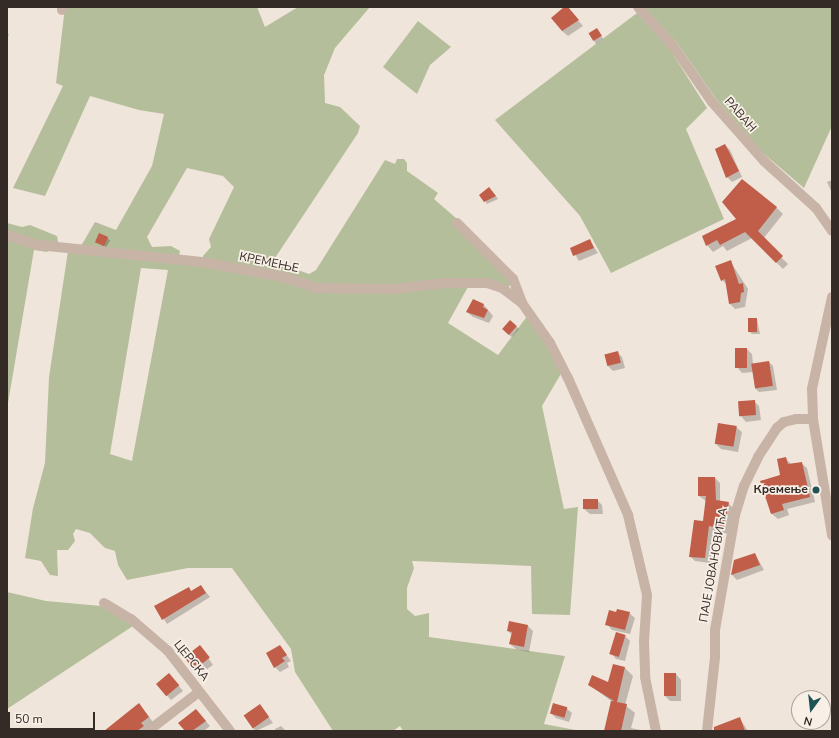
<!DOCTYPE html>
<html>
<head>
<meta charset="utf-8">
<style>
  body { margin:0 }
  #map { position:relative; width:839px; height:738px; overflow:hidden; background:#f0e5da; font-family:"Nunito Sans",sans-serif }
  div>[style] { position:absolute }
  [style*='--x'] { left:calc(var(--x)*1px); top:calc(var(--y)*1px); width:calc(var(--w)*1px); rotate:calc(var(--a)*1deg) }
  .green>* { inset:0; background:#b5be9b }
  .shadow>* { inset:0; background:#0003; transform-origin:0 0 }
  .building>* { inset:0; background:#c05e49; transform-origin:0 0 }
  .street>* { height:10px; margin:-5px; padding:0 5px; transform-origin:5px; border-radius:5px; background:#c8b4a7 }
  .dots>* { width:11px; height:11px; translate:-50% -50%; box-sizing:border-box; border:2px solid #f8efe6; border-radius:50% }
  span { translate:-50% -50%; white-space:nowrap; text-align:center; line-height:1.15; -webkit-text-stroke:3.5px #f8efe6; paint-order:stroke }
  .street-label { font-size:12px; color:#342b27 }
  .poi-label { font-size:12px; color:#342b27; font-weight:700 }
  .right { translate:-100% -50%; text-align:right }
  .frame { position:absolute; inset:0; border:8px solid #342b27; pointer-events:none }
  .north { position:absolute; left:791px; top:690px; width:40px; height:40px; box-sizing:border-box; background:#f8efe6; border:1px solid #aaa19a; border-radius:50%; rotate:195deg; font-size:11px; font-weight:700; line-height:16px; text-align:center; color:#342b27 }
  .north::after { content:''; display:block; margin:auto; width:14px; height:18px; background:#1f5354; clip-path:polygon(50% 0,100% 100%,50% 72%,0 100%) }
  .scale { position:absolute; left:8px; top:712px; width:87px; height:18px; box-sizing:border-box; border:2px solid #342b27; border-top:0; padding-left:5px; font-size:12px; line-height:14px; white-space:nowrap; color:#342b27; -webkit-text-stroke:3px #f8efe6; paint-order:stroke }
</style>
</head>
<body>
<div id="map">
  <div class="green">
    <div style="clip-path:polygon(65px 7px,257px 7px,265px 27px,298px 7px,370px 7px,335px 48px,324px 75px,325px 103px,340px 107px,360px 126px,358px 133px,273px 261px,309px 274px,316px 270px,385px 160px,395px 164px,397px 159px,404px 159px,407px 163px,407px 171px,438px 193px,434px 199px,457px 219px,512px 282px,507px 289px,503px 286px,317px 286px,203px 260px,203px 256px,211px 247px,209px 239px,234px 187px,223px 176px,187px 168px,147px 237px,152px 247px,171px 246px,180px 251px,179px 256px,81px 246px,95px 222px,116px 230px,152px 166px,164px 114px,139px 110px,90px 96px,45px 196px,13px 188px,63px 86px,56px 83px)"></div>
    <div style="clip-path:polygon(644px 7px,832px 7px,832px 126px,804px 188px,763px 153px,717px 100px,677px 43px)"></div>
    <div style="clip-path:polygon(637px 13px,669px 48px,707px 108px,686px 129px,724px 219px,611px 273px,580px 216px,495px 120px)"></div>
    <div style="clip-path:polygon(418px 21px,451px 47px,430px 65px,417px 94px,383px 67px)"></div>
    <div style="clip-path:polygon(7px 223px,22px 227px,30px 225px,57px 236px,58px 242px,47px 252px,34px 250px,7px 409px)"></div>
    <div style="clip-path:polygon(evenodd,68px 251px,166px 261px,283px 279px,317px 290px,469px 285px,448px 323px,498px 355px,528px 315px,562px 372px,542px 406px,564px 509px,578px 507px,570px 615px,532px 614px,531px 566px,412px 561px,414px 568px,407px 588px,407px 609px,415px 616px,429px 613px,429px 637px,565px 656px,544px 724px,581px 731px,403px 731px,400px 726px,393px 731px,333px 731px,295px 672px,291px 649px,232px 568px,188px 568px,127px 580px,118px 565px,115px 551px,105px 548px,90px 533px,76px 529px,73px 534px,75px 541px,68px 550px,57px 550px,58px 576px,50px 575px,41px 561px,25px 558px,33px 508px,45px 463px,49px 377px,68px 251px,141px 268px,168px 270px,132px 461px,110px 454px,141px 268px)"></div>
    <div style="clip-path:polygon(7px 592px,46px 601px,101px 606px,133px 626px,7px 709px)"></div>
  </div>
  <div class="shadow">
    <div style="clip-path:polygon(566px 7px,583px 26px,568px 36px,562px 31px)"></div>
    <div style="clip-path:polygon(599px 31px,603px 39px,596px 44px,594px 41px)"></div>
    <div style="left:7px;top:33px;width:3px;height:16px;rotate:45deg"></div>
    <div style="clip-path:polygon(725px 145px,730px 150px,742px 177px,732px 182px,727px 177px)"></div>
    <div style="clip-path:polygon(832px 180px,832px 193px,827px 182px)"></div>
    <div style="clip-path:polygon(492px 191px,498px 199px,487px 204px,485px 201px)"></div>
    <div style="clip-path:polygon(776px 207px,783px 214px,763px 239px,788px 264px,783px 269px,752px 238px,727px 251px,723px 246px,713px 252px,707px 245px)"></div>
    <div style="left:100px;top:234px;width:12px;height:8px;rotate:31deg"></div>
    <div style="clip-path:polygon(590px 241px,598px 253px,579px 261px,571px 248px)"></div>
    <div style="clip-path:polygon(730px 261px,748px 289px,745px 307px,735px 309px,730px 304px,727px 285px,722px 280px)"></div>
    <div style="clip-path:polygon(474px 300px,484px 305px,493px 316px,489px 323px,473px 317px,467px 312px)"></div>
    <div style="clip-path:polygon(757px 319px,760px 334px,752px 334px,750px 332px)"></div>
    <div style="clip-path:polygon(516px 326px,519px 329px,512px 337px,505px 332px)"></div>
    <div style="clip-path:polygon(747px 349px,752px 354px,753px 364px,769px 362px,773px 366px,777px 390px,759px 392px,755px 388px,753px 372px,742px 373px,737px 367px)"></div>
    <div style="clip-path:polygon(617px 352px,622px 357px,625px 368px,613px 371px,608px 366px,605px 355px)"></div>
    <div style="clip-path:polygon(754px 401px,759px 406px,761px 420px,746px 422px,741px 416px)"></div>
    <div style="clip-path:polygon(736px 427px,742px 432px,738px 452px,721px 449px,716px 444px)"></div>
    <div style="clip-path:polygon(786px 459px,791px 464px,801px 463px,807px 468px,815px 502px,787px 509px,789px 515px,778px 519px,772px 514px,761px 481px,781px 475px)"></div>
    <div style="clip-path:polygon(715px 478px,720px 483px,720px 502px,728px 503px,733px 508px,729px 534px,714px 531px,710px 563px,695px 561px,690px 556px,704px 523px,706px 501px,699px 496px)"></div>
    <div style="clip-path:polygon(597px 500px,602px 505px,603px 514px,590px 514px,584px 509px)"></div>
    <div style="clip-path:polygon(755px 554px,764px 570px,737px 580px,732px 575px,735px 561px)"></div>
    <div style="clip-path:polygon(201px 586px,210px 597px,167px 624px,156px 606px,188px 588px,192px 592px)"></div>
    <div style="clip-path:polygon(629px 613px,635px 618px,630px 634px,612px 630px,607px 624px)"></div>
    <div style="clip-path:polygon(528px 626px,533px 631px,529px 652px,516px 649px,510px 644px,512px 635px,508px 631px)"></div>
    <div style="clip-path:polygon(625px 636px,630px 641px,625px 661px,616px 659px,611px 653px)"></div>
    <div style="clip-path:polygon(200px 646px,213px 665px,200px 674px,186px 657px)"></div>
    <div style="clip-path:polygon(280px 646px,291px 661px,287px 663px,289px 667px,280px 672px,275px 667px)"></div>
    <div style="clip-path:polygon(614px 665px,625px 668px,633px 676px,625px 705px,635px 713px,631px 728px,645px 731px,605px 731px,611px 701px,590px 685px,609px 684px)"></div>
    <div style="clip-path:polygon(676px 674px,681px 680px,681px 701px,670px 701px,665px 696px)"></div>
    <div style="clip-path:polygon(174px 680px,183px 691px,171px 700px,157px 684px)"></div>
    <div style="clip-path:polygon(139px 704px,153px 722px,148px 731px,105px 731px)"></div>
    <div style="clip-path:polygon(260px 705px,273px 723px,256px 731px,252px 727px)"></div>
    <div style="clip-path:polygon(566px 708px,572px 713px,569px 722px,556px 718px,551px 713px)"></div>
    <div style="clip-path:polygon(196px 710px,210px 726px,204px 731px,186px 731px)"></div>
    <div style="clip-path:polygon(740px 719px,748px 731px,731px 731px)"></div>
    <div style="clip-path:polygon(281px 726px,286px 731px,275px 731px,275px 729px)"></div>
  </div>
  <div class="building">
    <div style="clip-path:polygon(564px 7px,568px 7px,579px 20px,562px 31px,551px 18px)"></div>
    <div style="left:597px;top:28px;width:9px;height:10px;rotate:58deg"></div>
    <div style="clip-path:polygon(725px 144px,739px 171px,726px 178px,715px 149px)"></div>
    <div style="clip-path:polygon(742px 179px,777px 207px,758px 231px,783px 256px,776px 263px,745px 232px,720px 245px,717px 240px,706px 246px,702px 236px,736px 219px,722px 202px)"></div>
    <div style="clip-path:polygon(489px 187px,496px 196px,484px 202px,479px 195px)"></div>
    <div style="left:99px;top:233px;width:10px;height:10px;rotate:24deg"></div>
    <div style="clip-path:polygon(590px 239px,594px 248px,573px 256px,570px 248px)"></div>
    <div style="clip-path:polygon(731px 260px,739px 284px,743px 283px,744px 292px,741px 293px,740px 302px,729px 304px,725px 279px,721px 281px,715px 266px)"></div>
    <div style="clip-path:polygon(473px 299px,484px 304px,483px 307px,488px 310px,484px 318px,466px 312px)"></div>
    <div style="left:748px;top:318px;width:9px;height:14px"></div>
    <div style="left:510px;top:320px;width:9px;height:12px;rotate:41deg"></div>
    <div style="left:735px;top:348px;width:12px;height:20px"></div>
    <div style="left:618px;top:351px;width:12px;height:14px;rotate:76deg"></div>
    <div style="left:769px;top:361px;width:25px;height:18px;rotate:81deg"></div>
    <div style="left:755px;top:400px;width:15px;height:17px;rotate:86deg"></div>
    <div style="left:718px;top:423px;width:19px;height:21px;rotate:9deg"></div>
    <div style="clip-path:polygon(786px 457px,788px 464px,802px 462px,810px 497px,782px 504px,784px 510px,771px 514px,760px 481px,780px 475px,777px 459px)"></div>
    <div style="clip-path:polygon(698px 477px,715px 477px,716px 500px,729px 502px,724px 529px,709px 526px,705px 558px,689px 557px,694px 520px,703px 521px,706px 496px,698px 496px)"></div>
    <div style="left:598px;top:499px;width:10px;height:15px;rotate:90deg"></div>
    <div style="clip-path:polygon(755px 553px,760px 565px,731px 575px,734px 560px)"></div>
    <div style="clip-path:polygon(201px 585px,206px 593px,162px 620px,154px 606px,189px 587px,191px 591px)"></div>
    <div style="clip-path:polygon(617px 609px,630px 612px,625px 630px,605px 625px,609px 610px,616px 612px)"></div>
    <div style="clip-path:polygon(509px 621px,528px 625px,524px 647px,509px 644px,512px 632px,507px 631px)"></div>
    <div style="left:616px;top:632px;width:10px;height:23px;rotate:17deg"></div>
    <div style="left:200px;top:645px;width:16px;height:20px;rotate:52deg"></div>
    <div style="clip-path:polygon(280px 645px,287px 655px,282px 658px,285px 661px,274px 668px,266px 653px)"></div>
    <div style="clip-path:polygon(613px 664px,625px 667px,617px 702px,627px 704px,621px 731px,604px 731px,611px 701px,614px 701px,588px 685px,592px 675px,608px 682px)"></div>
    <div style="left:169px;top:673px;width:16px;height:17px;rotate:50deg"></div>
    <div style="left:676px;top:673px;width:23px;height:12px;rotate:90deg"></div>
    <div style="clip-path:polygon(139px 703px,149px 717px,141px 723px,144px 726px,137px 731px,104px 731px)"></div>
    <div style="left:553px;top:703px;width:15px;height:11px;rotate:16deg"></div>
    <div style="left:260px;top:704px;width:16px;height:20px;rotate:55deg"></div>
    <div style="clip-path:polygon(196px 709px,206px 721px,192px 731px,185px 731px,178px 723px)"></div>
    <div style="clip-path:polygon(740px 717px,745px 731px,714px 731px,714px 727px)"></div>
  </div>
  <div class="street">
    <div style="--x:638;--y:7;--w:52;--a:48.1"></div>
    <div style="--x:673;--y:46;--w:68;--a:55.1"></div>
    <div style="--x:712;--y:102;--w:79;--a:48.6"></div>
    <div style="--x:764;--y:161;--w:70;--a:42.1"></div>
    <div style="--x:816;--y:208;--w:28;--a:55"></div>
    <div style="--x:62;--y:10;--w:3;--a:-90"></div>
    <div style="--x:457;--y:223;--w:79;--a:45"></div>
    <div style="--x:513;--y:279;--w:26;--a:69"></div>
    <div style="--x:7;--y:235;--w:33;--a:18"></div>
    <div style="--x:38;--y:245;--w:165;--a:5.9"></div>
    <div style="--x:202;--y:262;--w:82;--a:10.5"></div>
    <div style="--x:283;--y:277;--w:35;--a:18"></div>
    <div style="--x:316;--y:288;--w:77;--a:0.7"></div>
    <div style="--x:393;--y:289;--w:53;--a:-6.5"></div>
    <div style="--x:446;--y:283;--w:41;--a:0"></div>
    <div style="--x:487;--y:283;--w:16;--a:18"></div>
    <div style="--x:502;--y:288;--w:25;--a:37"></div>
    <div style="--x:522;--y:303;--w:49;--a:55"></div>
    <div style="--x:550;--y:343;--w:39;--a:63"></div>
    <div style="--x:568;--y:378;--w:150;--a:66.3"></div>
    <div style="--x:628;--y:515;--w:82;--a:76.6"></div>
    <div style="--x:647;--y:595;--w:47;--a:93.7"></div>
    <div style="--x:644;--y:642;--w:35;--a:88"></div>
    <div style="--x:645;--y:677;--w:55;--a:78.5"></div>
    <div style="--x:832;--y:297;--w:94;--a:102.3"></div>
    <div style="--x:812;--y:389;--w:30;--a:88"></div>
    <div style="--x:813;--y:419;--w:118;--a:80.7"></div>
    <div style="--x:104;--y:603;--w:31;--a:31"></div>
    <div style="--x:131;--y:619;--w:49;--a:40.9"></div>
    <div style="--x:168;--y:651;--w:101;--a:52.2"></div>
    <div style="--x:148;--y:731;--w:64;--a:-37.4"></div>
    <div style="--x:707;--y:731;--w:74;--a:-83.8"></div>
    <div style="--x:715;--y:657;--w:27;--a:-90"></div>
    <div style="--x:715;--y:630;--w:117;--a:-80.1"></div>
    <div style="--x:735;--y:515;--w:30;--a:-73"></div>
    <div style="--x:744;--y:486;--w:32;--a:-64"></div>
    <div style="--x:758;--y:457;--w:35;--a:-57"></div>
    <div style="--x:777;--y:428;--w:9;--a:-41"></div>
    <div style="--x:784;--y:422;--w:12;--a:-14"></div>
    <div style="--x:796;--y:419;--w:17;--a:0"></div>
  </div>
  <div class="dots">
    <div style="left:816px;top:490px;background:#1f5354"></div>
  </div>
  <div class="street-label">
    <span style="left:740px;top:115px;rotate:49deg">РАВАН</span>
    <span style="left:269px;top:263px;rotate:12deg">КРЕМЕЊЕ</span>
    <span style="left:714px;top:565px;rotate:-80deg">ПАЈЕ ЈОВАНОВИЋА</span>
    <span style="left:191px;top:661px;rotate:51deg">ЦЕРСКА</span>
  </div>
  <div class="poi-label">
    <span class="right" style="left:808px;top:490px">Кремење</span>
  </div>
  <div class="frame"></div>
  <div class="north">N</div>
  <div class="scale">50 m</div>
</div>
</body>
</html>
